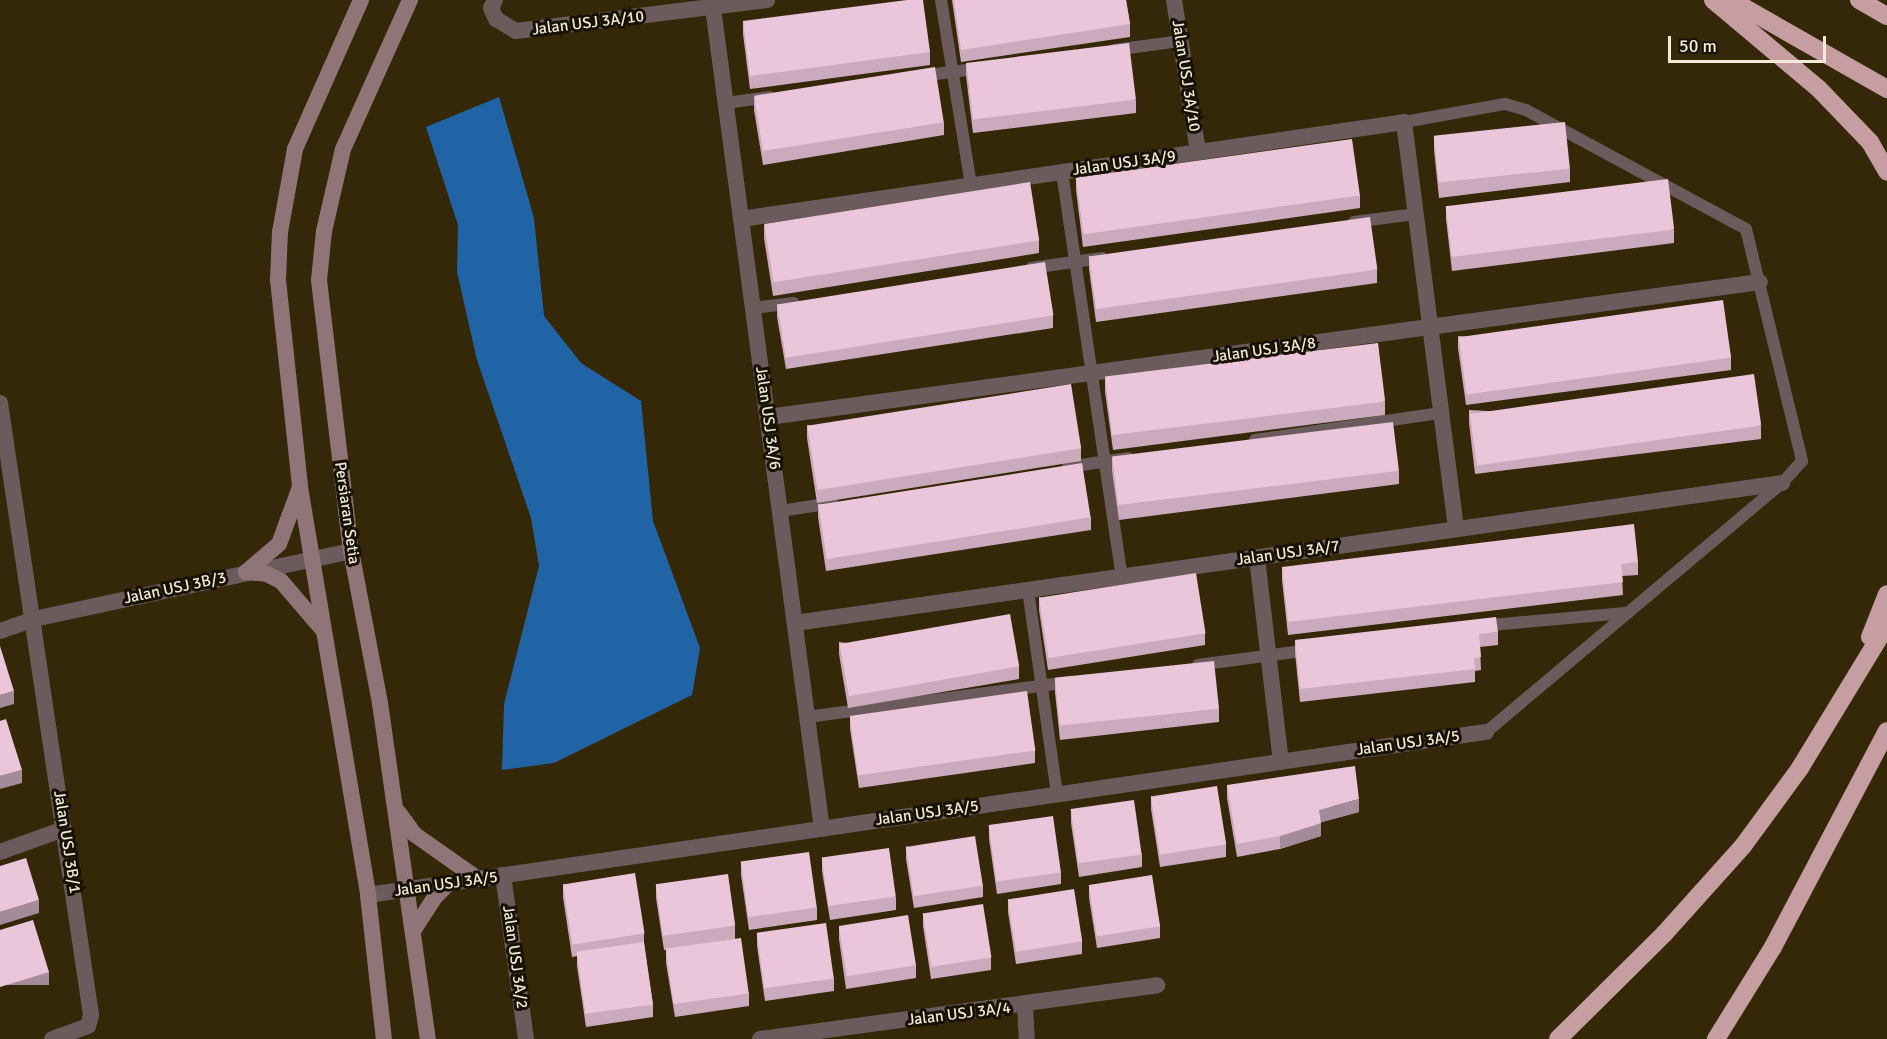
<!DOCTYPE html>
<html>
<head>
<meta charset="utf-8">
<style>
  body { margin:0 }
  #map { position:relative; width:1887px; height:1039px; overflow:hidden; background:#352809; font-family:Signika,sans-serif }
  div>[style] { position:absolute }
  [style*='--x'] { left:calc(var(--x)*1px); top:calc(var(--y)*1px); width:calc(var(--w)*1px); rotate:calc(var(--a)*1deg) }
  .water>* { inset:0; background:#2164a5 }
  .service>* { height:12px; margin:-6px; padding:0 6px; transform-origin:6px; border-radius:6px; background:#6c5b5c }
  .minor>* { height:16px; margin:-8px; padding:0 8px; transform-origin:8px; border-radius:8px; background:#6c5b5c }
  .secondary>* { height:16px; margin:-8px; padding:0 8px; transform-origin:8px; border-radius:8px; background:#907578 }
  .motorway>* { height:18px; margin:-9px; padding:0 9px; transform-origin:9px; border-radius:9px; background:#c69da1 }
  .wall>* { inset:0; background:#caaabc }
  .shaded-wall>* { inset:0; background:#a48b99; transform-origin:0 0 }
  .building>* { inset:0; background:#ebc6db; transform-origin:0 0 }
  span { translate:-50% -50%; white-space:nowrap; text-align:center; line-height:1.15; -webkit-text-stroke:6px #181206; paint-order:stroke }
  .street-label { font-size:16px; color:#f2ead8 }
  .scale { position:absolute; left:1668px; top:36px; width:158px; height:27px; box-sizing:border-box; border:3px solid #f2ead8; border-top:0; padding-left:8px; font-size:18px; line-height:21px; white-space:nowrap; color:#f2ead8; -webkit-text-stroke:4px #181206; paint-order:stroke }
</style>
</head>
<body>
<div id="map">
  <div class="water">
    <div style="clip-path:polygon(499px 97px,534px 218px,544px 316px,581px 363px,641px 401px,653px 521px,700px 648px,692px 695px,554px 763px,502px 770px,504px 704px,539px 566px,531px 518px,477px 360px,457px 272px,458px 225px,426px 127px)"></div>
  </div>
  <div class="service">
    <div style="--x:941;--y:0;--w:188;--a:80.8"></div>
    <div style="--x:1114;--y:50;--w:68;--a:-7.7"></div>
    <div style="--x:921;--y:76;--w:61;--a:-7.6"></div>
    <div style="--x:726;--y:103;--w:44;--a:-7.8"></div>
    <div style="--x:1404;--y:122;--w:103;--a:-10.1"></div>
    <div style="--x:1505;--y:104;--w:22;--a:16"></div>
    <div style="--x:1526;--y:110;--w:250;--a:28.4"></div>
    <div style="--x:1746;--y:229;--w:239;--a:76.4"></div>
    <div style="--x:1802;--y:461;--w:30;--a:132"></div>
    <div style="--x:1782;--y:483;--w:387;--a:139.9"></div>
    <div style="--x:1062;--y:172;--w:409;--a:81.6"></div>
    <div style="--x:1354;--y:222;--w:63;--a:-7.4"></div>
    <div style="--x:1031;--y:268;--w:72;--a:-8"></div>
    <div style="--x:753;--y:308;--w:41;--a:-7"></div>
    <div style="--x:1255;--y:440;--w:188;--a:-8.3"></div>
    <div style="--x:1068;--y:467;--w:61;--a:-8.5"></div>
    <div style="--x:780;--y:511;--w:53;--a:-8.7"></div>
    <div style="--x:1028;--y:590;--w:206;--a:81.9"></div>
    <div style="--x:1480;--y:626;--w:148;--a:-5.1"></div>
    <div style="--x:1198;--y:665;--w:112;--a:-7.7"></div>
    <div style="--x:807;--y:717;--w:266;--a:-7.6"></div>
  </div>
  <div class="minor">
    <div style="--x:495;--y:0;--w:9;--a:117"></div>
    <div style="--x:491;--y:8;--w:12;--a:66"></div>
    <div style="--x:496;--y:19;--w:23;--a:31"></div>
    <div style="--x:516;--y:31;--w:253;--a:-7"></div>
    <div style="--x:1174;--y:0;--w:154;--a:81"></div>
    <div style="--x:713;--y:8;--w:828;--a:82.44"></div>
    <div style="--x:741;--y:219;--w:670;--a:-8.32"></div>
    <div style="--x:1404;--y:122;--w:410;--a:82.7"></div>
    <div style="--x:0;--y:403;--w:619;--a:81.54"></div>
    <div style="--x:91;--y:1015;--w:11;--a:105"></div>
    <div style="--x:88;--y:1026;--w:38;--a:160"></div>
    <div style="--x:768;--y:417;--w:1001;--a:-7.75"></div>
    <div style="--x:1257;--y:558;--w:205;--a:83.3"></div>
    <div style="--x:795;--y:623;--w:997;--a:-8.07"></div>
    <div style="--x:0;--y:631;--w:36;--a:-19"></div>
    <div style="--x:34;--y:619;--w:324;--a:-12.1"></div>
    <div style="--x:0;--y:852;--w:68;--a:-19.8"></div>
    <div style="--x:503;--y:875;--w:166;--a:82"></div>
    <div style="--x:368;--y:895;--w:1130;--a:-8.3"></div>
    <div style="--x:1025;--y:1005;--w:34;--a:87"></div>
    <div style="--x:760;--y:1039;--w:401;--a:-7.7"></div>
  </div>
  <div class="secondary">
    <div style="--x:361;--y:0;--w:163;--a:113.9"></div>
    <div style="--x:295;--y:149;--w:84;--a:100.2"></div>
    <div style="--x:280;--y:232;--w:48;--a:92.4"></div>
    <div style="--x:278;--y:280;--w:208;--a:83.9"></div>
    <div style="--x:300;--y:487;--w:414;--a:80.5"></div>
    <div style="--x:368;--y:895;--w:145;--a:83.7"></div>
    <div style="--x:410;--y:0;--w:163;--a:114.2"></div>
    <div style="--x:343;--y:149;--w:84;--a:103"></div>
    <div style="--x:324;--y:231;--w:49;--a:95.8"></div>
    <div style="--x:319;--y:280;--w:273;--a:83.3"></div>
    <div style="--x:351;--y:551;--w:155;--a:79.2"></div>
    <div style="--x:380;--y:703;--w:339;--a:81.9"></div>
    <div style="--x:246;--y:572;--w:21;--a:5"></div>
    <div style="--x:267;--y:574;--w:16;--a:27"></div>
    <div style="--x:281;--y:581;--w:65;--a:49.4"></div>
    <div style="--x:246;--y:572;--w:43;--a:-40.3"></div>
    <div style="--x:279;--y:544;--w:61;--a:-69.8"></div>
    <div style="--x:399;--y:813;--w:26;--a:54"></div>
    <div style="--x:414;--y:834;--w:78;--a:35.1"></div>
    <div style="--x:413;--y:931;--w:40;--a:-57.1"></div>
    <div style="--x:435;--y:897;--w:21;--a:-45"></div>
  </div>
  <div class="motorway">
    <div style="--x:1713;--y:0;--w:137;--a:40"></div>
    <div style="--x:1818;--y:88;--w:75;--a:46.1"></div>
    <div style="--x:1870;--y:142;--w:34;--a:60"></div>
    <div style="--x:1731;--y:0;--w:180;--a:29.7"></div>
    <div style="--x:1859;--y:0;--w:32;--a:30"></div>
    <div style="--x:1870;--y:637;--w:46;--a:-68.4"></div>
    <div style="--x:1558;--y:1039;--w:149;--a:-44.7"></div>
    <div style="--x:1664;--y:934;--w:118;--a:-48.1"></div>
    <div style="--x:1743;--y:846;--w:97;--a:-53.8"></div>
    <div style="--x:1800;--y:768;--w:167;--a:-58.7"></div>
    <div style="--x:1716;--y:1039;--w:108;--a:-58.2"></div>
    <div style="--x:1773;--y:947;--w:244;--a:-62.2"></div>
  </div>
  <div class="wall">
    <div style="clip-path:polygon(952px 0,1126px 0,1130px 24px,1130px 37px,961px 62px)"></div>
    <div style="clip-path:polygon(743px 21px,930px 52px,930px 65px,750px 89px,743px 34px)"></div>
    <div style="clip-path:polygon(966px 63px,1136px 100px,1136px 113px,973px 133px,966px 76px)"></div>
    <div style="clip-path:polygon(754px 97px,944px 122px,944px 135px,763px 165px,754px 110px)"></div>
    <div style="clip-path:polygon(1434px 137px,1570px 169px,1570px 182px,1439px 198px,1434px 150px)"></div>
    <div style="clip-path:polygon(1076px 178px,1360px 195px,1360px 208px,1083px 247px,1076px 190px)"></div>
    <div style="clip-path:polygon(1446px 206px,1674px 230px,1674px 243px,1452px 271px,1446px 219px)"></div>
    <div style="clip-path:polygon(764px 225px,1039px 240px,1039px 253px,773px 296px,764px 238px)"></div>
    <div style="clip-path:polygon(1089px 256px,1377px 270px,1377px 283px,1096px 322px,1089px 269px)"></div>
    <div style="clip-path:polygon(777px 304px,1053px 315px,1053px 328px,786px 369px,777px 317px)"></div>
    <div style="clip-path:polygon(1458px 336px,1731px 357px,1731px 370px,1466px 405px,1458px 348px)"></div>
    <div style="clip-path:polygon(1105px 379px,1385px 402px,1385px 415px,1113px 450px,1105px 392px)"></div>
    <div style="clip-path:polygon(1469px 410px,1761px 426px,1761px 439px,1475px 474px,1469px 423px)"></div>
    <div style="clip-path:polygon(807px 425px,1081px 448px,1081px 461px,817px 503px,807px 438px)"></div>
    <div style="clip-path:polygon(1112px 458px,1399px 471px,1399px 484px,1119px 520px,1112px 471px)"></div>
    <div style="clip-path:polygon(818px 504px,1091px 517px,1091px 530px,826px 571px,818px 517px)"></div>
    <div style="clip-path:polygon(1638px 562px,1638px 575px,1622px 576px,1623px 595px,1288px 635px,1282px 580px,1282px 567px)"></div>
    <div style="clip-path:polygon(1039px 597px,1205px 633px,1205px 645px,1048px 670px,1039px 610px)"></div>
    <div style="clip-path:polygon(1498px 632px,1498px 645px,1480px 647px,1481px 670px,1475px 671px,1475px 682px,1300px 702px,1295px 653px,1295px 640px)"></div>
    <div style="clip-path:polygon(839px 642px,1019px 666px,1019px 679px,848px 708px,839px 654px)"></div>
    <div style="clip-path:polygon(1055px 680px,1219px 709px,1219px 722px,1060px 740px,1055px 692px)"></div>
    <div style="clip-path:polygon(850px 716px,1035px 750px,1035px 763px,859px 788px,850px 729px)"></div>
    <div style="clip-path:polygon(1227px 785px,1359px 812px,1321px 822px,1321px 836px,1280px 849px,1237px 857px,1227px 798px)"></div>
    <div style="clip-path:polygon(1151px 796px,1226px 844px,1226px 857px,1160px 867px,1151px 809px)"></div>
    <div style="clip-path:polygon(1071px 810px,1142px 854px,1142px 867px,1079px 877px,1071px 823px)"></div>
    <div style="clip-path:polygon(989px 826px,1061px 872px,1061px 884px,997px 894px,989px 839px)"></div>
    <div style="clip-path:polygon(906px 846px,983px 885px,983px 897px,914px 908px,906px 859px)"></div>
    <div style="clip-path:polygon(822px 858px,896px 897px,896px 910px,830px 920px,822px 871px)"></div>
    <div style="clip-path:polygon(741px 863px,817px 907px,817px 920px,749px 930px,741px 875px)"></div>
    <div style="clip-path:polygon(563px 884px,644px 933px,644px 944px,653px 1004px,653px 1017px,586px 1027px,577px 966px,577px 956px,572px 957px,563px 897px)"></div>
    <div style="clip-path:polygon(656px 885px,735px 926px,735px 939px,664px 950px,656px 898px)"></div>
    <div style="clip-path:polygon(1089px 885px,1160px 926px,1160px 938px,1097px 948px,1089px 898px)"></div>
    <div style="clip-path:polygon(1008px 899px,1082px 941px,1082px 954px,1016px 964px,1008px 912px)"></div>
    <div style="clip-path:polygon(923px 913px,991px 957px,991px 970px,931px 979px,923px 926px)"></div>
    <div style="clip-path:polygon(839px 926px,916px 965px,916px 978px,846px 989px,839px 939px)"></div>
    <div style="clip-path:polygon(757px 933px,834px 978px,834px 991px,765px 1001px,757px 946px)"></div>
    <div style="clip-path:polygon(666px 950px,749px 993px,749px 1006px,675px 1017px,666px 963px)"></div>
  </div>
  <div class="shaded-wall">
    <div style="clip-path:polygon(14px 691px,14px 704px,0 708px,0 695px)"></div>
    <div style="clip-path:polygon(22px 770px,22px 783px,0 789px,0 776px)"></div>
    <div style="clip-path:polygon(1359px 799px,1359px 812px,1319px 823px,1319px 810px)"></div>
    <div style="clip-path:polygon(1321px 823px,1321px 836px,1280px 849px,1280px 836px)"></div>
    <div style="clip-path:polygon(39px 900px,39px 913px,0 925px,0 912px)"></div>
    <div style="left:49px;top:972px;width:13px;height:51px;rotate:90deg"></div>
  </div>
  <div class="building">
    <div style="clip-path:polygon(907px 0,923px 0,930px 52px,750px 76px,743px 21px)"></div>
    <div style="clip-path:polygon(954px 0,1126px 0,1130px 24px,961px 50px)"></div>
    <div style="left:1129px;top:43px;width:57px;height:164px;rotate:83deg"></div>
    <div style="left:935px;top:67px;width:56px;height:183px;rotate:81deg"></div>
    <div style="left:1565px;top:122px;width:47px;height:132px;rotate:84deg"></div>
    <div style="left:1352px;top:139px;width:57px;height:279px;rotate:82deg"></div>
    <div style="left:1668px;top:179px;width:51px;height:224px;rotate:83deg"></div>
    <div style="left:1030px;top:182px;width:59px;height:269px;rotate:81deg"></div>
    <div style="left:1370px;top:217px;width:53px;height:284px;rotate:82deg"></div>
    <div style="left:1045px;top:262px;width:54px;height:271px;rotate:81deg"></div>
    <div style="left:1723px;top:300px;width:58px;height:267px;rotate:82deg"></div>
    <div style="left:1378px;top:343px;width:59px;height:275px;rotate:83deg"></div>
    <div style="left:1754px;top:374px;width:52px;height:287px;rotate:82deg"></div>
    <div style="left:1071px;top:384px;width:65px;height:267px;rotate:81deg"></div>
    <div style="left:1393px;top:422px;width:49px;height:283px;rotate:83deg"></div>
    <div style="left:1082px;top:463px;width:55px;height:267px;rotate:81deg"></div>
    <div style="clip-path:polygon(1634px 524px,1638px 562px,1621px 564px,1623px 582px,1288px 622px,1282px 567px)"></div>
    <div style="left:1196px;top:573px;width:61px;height:159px;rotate:81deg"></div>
    <div style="left:1010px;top:614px;width:53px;height:173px;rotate:80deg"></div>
    <div style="clip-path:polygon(1496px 617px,1498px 632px,1479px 634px,1481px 657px,1474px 658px,1475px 669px,1300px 689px,1295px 640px)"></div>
    <div style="clip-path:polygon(0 646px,14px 691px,0 695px)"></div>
    <div style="left:1214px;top:661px;width:48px;height:160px;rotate:84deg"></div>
    <div style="left:1027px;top:691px;width:60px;height:179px;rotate:82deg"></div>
    <div style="clip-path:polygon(6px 719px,22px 770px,0 776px,0 721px)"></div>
    <div style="clip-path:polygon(1355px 766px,1359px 799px,1319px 810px,1321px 823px,1280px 836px,1237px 844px,1227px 785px)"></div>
    <div style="left:1217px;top:786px;width:59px;height:67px;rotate:81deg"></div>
    <div style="left:1134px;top:800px;width:55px;height:64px;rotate:82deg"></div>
    <div style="left:1053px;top:816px;width:57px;height:65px;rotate:82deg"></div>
    <div style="left:975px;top:836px;width:50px;height:70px;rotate:81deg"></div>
    <div style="left:889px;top:848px;width:49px;height:68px;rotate:82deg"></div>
    <div style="left:809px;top:852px;width:56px;height:69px;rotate:82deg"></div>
    <div style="clip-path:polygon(26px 858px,39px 900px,0 912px,0 866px)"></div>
    <div style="left:635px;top:873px;width:61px;height:73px;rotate:81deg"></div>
    <div style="left:728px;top:874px;width:52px;height:73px;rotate:82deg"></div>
    <div style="left:1152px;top:875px;width:52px;height:64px;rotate:81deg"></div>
    <div style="left:1074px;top:889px;width:53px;height:67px;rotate:81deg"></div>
    <div style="left:983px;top:904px;width:54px;height:61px;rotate:81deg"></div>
    <div style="left:908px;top:915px;width:51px;height:70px;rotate:81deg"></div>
    <div style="clip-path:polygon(33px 920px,49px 972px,0 987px,0 930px)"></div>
    <div style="left:826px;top:923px;width:56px;height:70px;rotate:82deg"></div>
    <div style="left:741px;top:938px;width:56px;height:76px;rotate:82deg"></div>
    <div style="left:644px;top:942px;width:63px;height:68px;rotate:82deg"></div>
  </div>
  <div class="street-label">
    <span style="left:588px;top:23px;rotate:-7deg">Jalan USJ 3A/10</span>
    <span style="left:1186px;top:76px;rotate:81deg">Jalan USJ 3A/10</span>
    <span style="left:1124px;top:163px;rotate:-8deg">Jalan USJ 3A/9</span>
    <span style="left:1264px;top:350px;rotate:-8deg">Jalan USJ 3A/8</span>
    <span style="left:768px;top:418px;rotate:82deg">Jalan USJ 3A/6</span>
    <span style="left:347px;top:513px;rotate:82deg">Persiaran Setia</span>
    <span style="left:1288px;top:553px;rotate:-8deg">Jalan USJ 3A/7</span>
    <span style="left:175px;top:588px;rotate:-12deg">Jalan USJ 3B/3</span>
    <span style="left:1408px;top:743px;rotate:-8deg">Jalan USJ 3A/5</span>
    <span style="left:927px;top:813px;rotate:-8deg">Jalan USJ 3A/5</span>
    <span style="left:67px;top:842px;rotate:81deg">Jalan USJ 3B/1</span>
    <span style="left:446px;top:884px;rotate:-8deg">Jalan USJ 3A/5</span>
    <span style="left:515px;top:957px;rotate:82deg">Jalan USJ 3A/2</span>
    <span style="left:959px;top:1014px;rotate:-7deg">Jalan USJ 3A/4</span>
  </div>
  <div class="scale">50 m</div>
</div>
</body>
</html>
